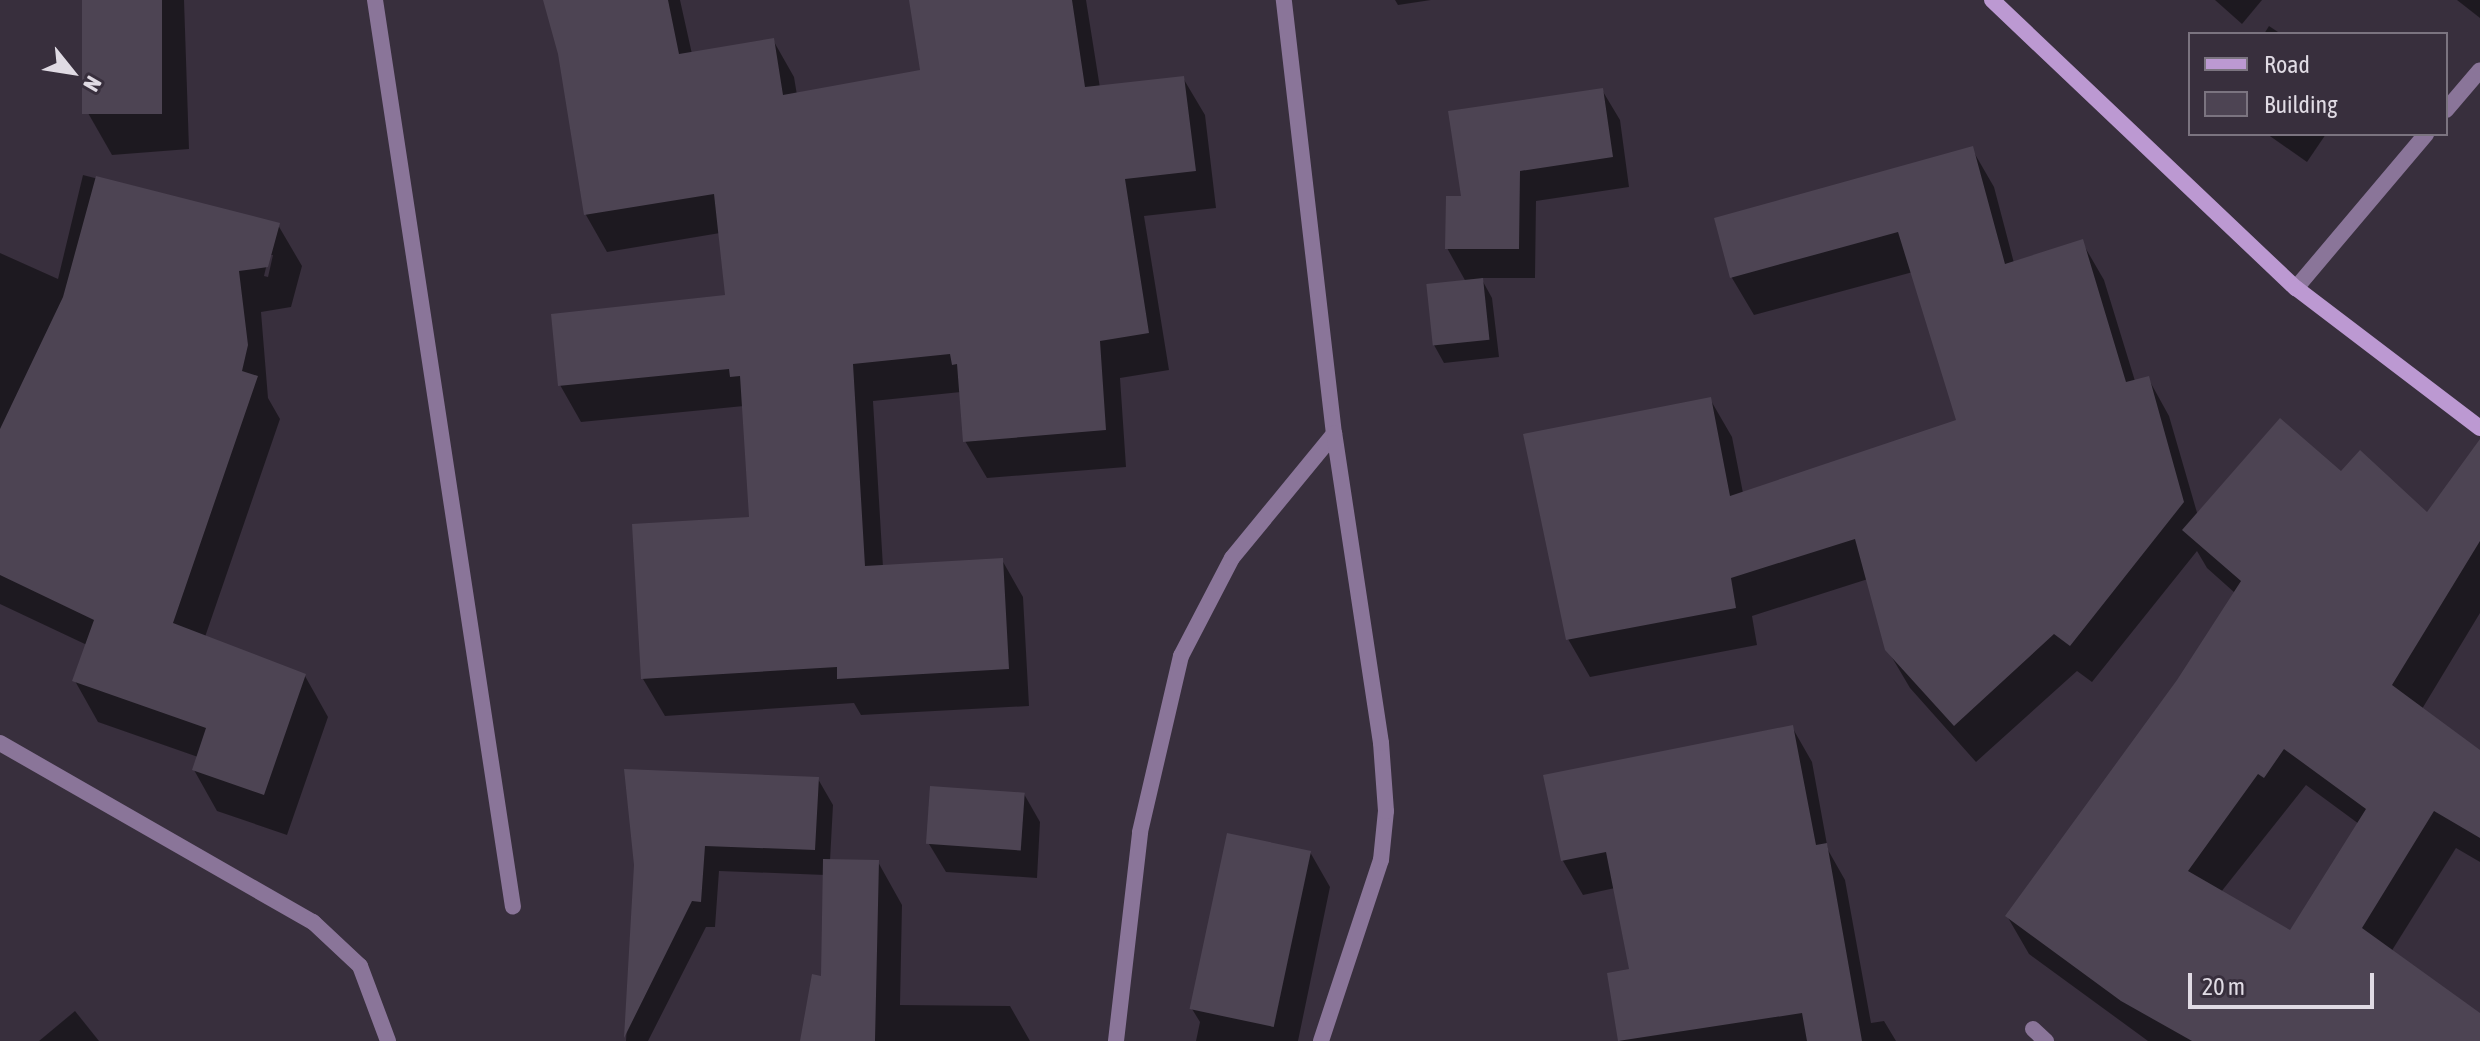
<!DOCTYPE html>
<html>
<head>
<meta charset="utf-8">
<style>
  body { margin:0 }
  #map { position:relative; width:2480px; height:1041px; overflow:hidden; background:#382f3d; font-family:"Asap Condensed",sans-serif }
  div>[style] { position:absolute }
  [style*='--x'] { left:calc(var(--x)*1px); top:calc(var(--y)*1px); width:calc(var(--w)*1px); rotate:calc(var(--a)*1deg) }
  .shadow>* { inset:0; background:#0007 }
  .building>* { inset:0; background:#4d4453; transform-origin:0 0 }
  .street>* { height:16px; margin:-8px; padding:0 8px; transform-origin:8px; border-radius:8px; background:#8a7599 }
  .secondary>* { height:16px; margin:-8px; padding:0 8px; transform-origin:8px; border-radius:8px; background:#bc99d2 }
  span { translate:-50% -50%; white-space:nowrap; text-align:center; line-height:1.15; -webkit-text-stroke:7px #382f3d; paint-order:stroke }
  .legend { position:absolute; left:2188px; top:32px; width:260px; height:104px; box-sizing:border-box; background:#382f3d; border:2px solid #7b7480; margin:0; padding:10px 14px; list-style:none; font-size:24px; color:#e0dbe4 }
  .legend li { display:flex; align-items:center; gap:16px; height:40px }
  .legend b { width:40px; border:2px solid #7b7480 }
  .north { position:absolute; left:32px; top:32px; width:80px; height:80px; -webkit-text-stroke:6px #382f3d; paint-order:stroke; rotate:120deg; font-size:22px; font-weight:700; line-height:32px; text-align:center; color:#e0dbe4 }
  .north::after { content:''; display:block; margin:auto; width:28px; height:36px; background:#e0dbe4; clip-path:polygon(50% 0,100% 100%,50% 72%,0 100%) }
  .scale { position:absolute; left:2188px; top:973px; width:186px; height:36px; box-sizing:border-box; border:4px solid #e0dbe4; border-top:0; padding-left:10px; font-size:24px; line-height:28px; white-space:nowrap; color:#e0dbe4; -webkit-text-stroke:6px #382f3d; paint-order:stroke }
</style>
</head>
<body>
<div id="map">
  <div class="shadow">
    <div style="clip-path:polygon(84px 0,184px 0,189px 149px,112px 155px,88px 113px)"></div>
    <div style="clip-path:polygon(546px 0,680px 0,692px 54px,773px 40px,794px 77px,797px 95px,922px 71px,911px 0,1086px 0,1100px 88px,1183px 78px,1205px 115px,1216px 208px,1144px 216px,1169px 370px,1120px 378px,1126px 467px,987px 478px,965px 441px,961px 392px,873px 401px,883px 567px,1002px 560px,1023px 597px,1029px 706px,861px 715px,854px 703px,665px 716px,643px 679px,751px 519px,744px 406px,581px 422px,560px 385px,727px 297px,720px 233px,607px 252px,586px 215px,560px 53px)"></div>
    <div style="clip-path:polygon(1395px 0,1431px 0,1398px 5px)"></div>
    <div style="clip-path:polygon(2215px 0,2262px 0,2242px 24px)"></div>
    <div style="clip-path:polygon(2457px 0,2480px 0,2480px 18px)"></div>
    <div style="clip-path:polygon(2269px 26px,2281px 34px,2264px 34px)"></div>
    <div style="clip-path:polygon(1602px 90px,1620px 120px,1629px 187px,1536px 201px,1535px 278px,1481px 278px,1492px 298px,1499px 357px,1444px 363px,1434px 345px,1466px 282px,1447px 248px,1463px 198px)"></div>
    <div style="clip-path:polygon(2267px 134px,2326px 134px,2307px 162px)"></div>
    <div style="clip-path:polygon(evenodd,1972px 149px,1994px 187px,2014px 263px,2082px 242px,2104px 280px,2135px 381px,2148px 378px,2169px 416px,2198px 516px,2341px 474px,2427px 515px,2480px 484px,2480px 613px,2422px 709px,2480px 753px,2480px 862px,2456px 848px,2391px 952px,2480px 1015px,2480px 1041px,2148px 1041px,2029px 954px,2007px 916px,2178px 681px,2235px 593px,2207px 568px,2197px 551px,2092px 682px,2077px 671px,1976px 762px,1910px 688px,1887px 649px,1868px 579px,1752px 616px,1757px 645px,1590px 677px,1568px 639px,1710px 399px,1732px 437px,1743px 493px,1958px 422px,1913px 272px,1754px 315px,1732px 278px,1716px 220px,1972px 149px,2306px 785px,2359px 824px,2291px 932px,2221px 892px,2306px 785px)"></div>
    <div style="clip-path:polygon(evenodd,83px 175px,278px 225px,302px 266px,291px 307px,261px 312px,268px 398px,280px 419px,205px 637px,305px 676px,328px 717px,287px 835px,217px 811px,194px 770px,198px 757px,98px 722px,75px 681px,87px 645px,0 604px,0 253px,58px 279px,83px 175px,269px 255px,273px 255px,268px 277px,264px 276px,269px 255px)"></div>
    <div style="clip-path:polygon(1792px 727px,1812px 762px,1828px 850px,1845px 880px,1871px 1023px,1884px 1021px,1896px 1041px,1620px 1041px,1609px 975px,1631px 971px,1615px 888px,1583px 895px,1563px 861px,1546px 776px)"></div>
    <div style="clip-path:polygon(818px 779px,833px 805px,830px 861px,878px 862px,902px 905px,900px 1005px,1010px 1006px,1030px 1041px,802px 1041px,822px 978px,825px 875px,719px 871px,715px 927px,706px 927px,648px 1041px,626px 1041px,636px 865px)"></div>
    <div style="clip-path:polygon(1024px 794px,1040px 822px,1037px 878px,946px 872px,929px 844px)"></div>
    <div style="clip-path:polygon(1310px 852px,1330px 887px,1298px 1041px,1196px 1041px,1200px 1022px,1192px 1009px)"></div>
    <div style="clip-path:polygon(75px 1011px,99px 1041px,39px 1041px)"></div>
  </div>
  <div class="building">
    <div style="left:82px;top:0;width:80px;height:114px"></div>
    <div style="clip-path:polygon(543px 0,668px 0,679px 54px,774px 38px,783px 95px,920px 70px,909px 0,1072px 0,1085px 87px,1184px 76px,1196px 171px,1125px 179px,1149px 333px,1100px 341px,1106px 430px,963px 442px,957px 364px,952px 365px,950px 354px,853px 364px,865px 566px,1003px 558px,1009px 669px,837px 679px,837px 667px,641px 679px,632px 524px,749px 517px,740px 376px,730px 377px,729px 369px,558px 386px,551px 314px,725px 295px,714px 194px,584px 215px,558px 54px)"></div>
    <div style="clip-path:polygon(1603px 88px,1613px 157px,1520px 171px,1519px 249px,1445px 249px,1446px 196px,1461px 196px,1448px 111px)"></div>
    <div style="clip-path:polygon(1973px 146px,2005px 264px,2083px 239px,2126px 382px,2149px 376px,2184px 502px,2070px 646px,2054px 634px,1954px 726px,1885px 650px,1855px 539px,1731px 578px,1736px 608px,1566px 640px,1523px 434px,1711px 397px,1730px 496px,1956px 420px,1898px 232px,1730px 278px,1714px 218px)"></div>
    <div style="clip-path:polygon(96px 176px,280px 223px,268px 267px,239px 271px,248px 345px,242px 371px,258px 376px,173px 623px,306px 674px,264px 795px,192px 770px,206px 728px,72px 681px,94px 620px,0 575px,0 429px,63px 297px)"></div>
    <div style="left:1483px;top:278px;width:62px;height:57px;rotate:84deg"></div>
    <div style="clip-path:polygon(evenodd,2280px 418px,2341px 471px,2360px 450px,2427px 512px,2480px 439px,2480px 541px,2392px 685px,2480px 750px,2480px 838px,2434px 811px,2362px 928px,2480px 1013px,2480px 1041px,2192px 1041px,2121px 1001px,2005px 916px,2177px 680px,2241px 581px,2182px 530px,2280px 418px,2284px 749px,2366px 809px,2290px 930px,2188px 871px,2258px 774px,2264px 778px,2284px 749px)"></div>
    <div style="clip-path:polygon(1793px 725px,1816px 845px,1827px 843px,1862px 1041px,1807px 1041px,1802px 1013px,1618px 1041px,1607px 973px,1629px 969px,1606px 852px,1561px 861px,1543px 775px)"></div>
    <div style="clip-path:polygon(624px 769px,819px 777px,815px 850px,705px 846px,701px 902px,692px 901px,624px 1038px,634px 865px)"></div>
    <div style="left:930px;top:786px;width:95px;height:58px;rotate:4deg"></div>
    <div style="left:1227px;top:833px;width:86px;height:180px;rotate:12deg"></div>
    <div style="clip-path:polygon(823px 859px,879px 860px,875px 1041px,800px 1041px,812px 974px,821px 976px)"></div>
  </div>
  <div class="street">
    <div style="--x:375;--y:0;--w:917;--a:81.35"></div>
    <div style="--x:2446;--y:110;--w:52;--a:-49.6"></div>
    <div style="--x:2296;--y:288;--w:202;--a:-49.8"></div>
    <div style="--x:0;--y:743;--w:361;--a:29.8"></div>
    <div style="--x:313;--y:922;--w:64;--a:43.1"></div>
    <div style="--x:360;--y:966;--w:80;--a:69.5"></div>
    <div style="--x:2033;--y:1029;--w:18;--a:43"></div>
    <div style="--x:1116;--y:1041;--w:210;--a:-83.4"></div>
    <div style="--x:1140;--y:832;--w:181;--a:-76.9"></div>
    <div style="--x:1181;--y:656;--w:110;--a:-62.5"></div>
    <div style="--x:1232;--y:558;--w:161;--a:-50.6"></div>
    <div style="--x:1334;--y:434;--w:437;--a:-96.6"></div>
    <div style="--x:1321;--y:1041;--w:191;--a:-71.7"></div>
    <div style="--x:1381;--y:860;--w:49;--a:-84.2"></div>
    <div style="--x:1386;--y:811;--w:68;--a:-94.2"></div>
    <div style="--x:1381;--y:743;--w:313;--a:-98.6"></div>
  </div>
  <div class="secondary">
    <div style="--x:1992;--y:0;--w:419;--a:43.5"></div>
    <div style="--x:2296;--y:288;--w:231;--a:37.3"></div>
  </div>
  <ul class="legend">
  <li><b style="height:10px;background:#bc99d2"></b>Road</li>
  <li><b style="height:22px;background:#4d4453"></b>Building</li>
  </ul>
  <div class="north">N</div>
  <div class="scale">20 m</div>
</div>
</body>
</html>
